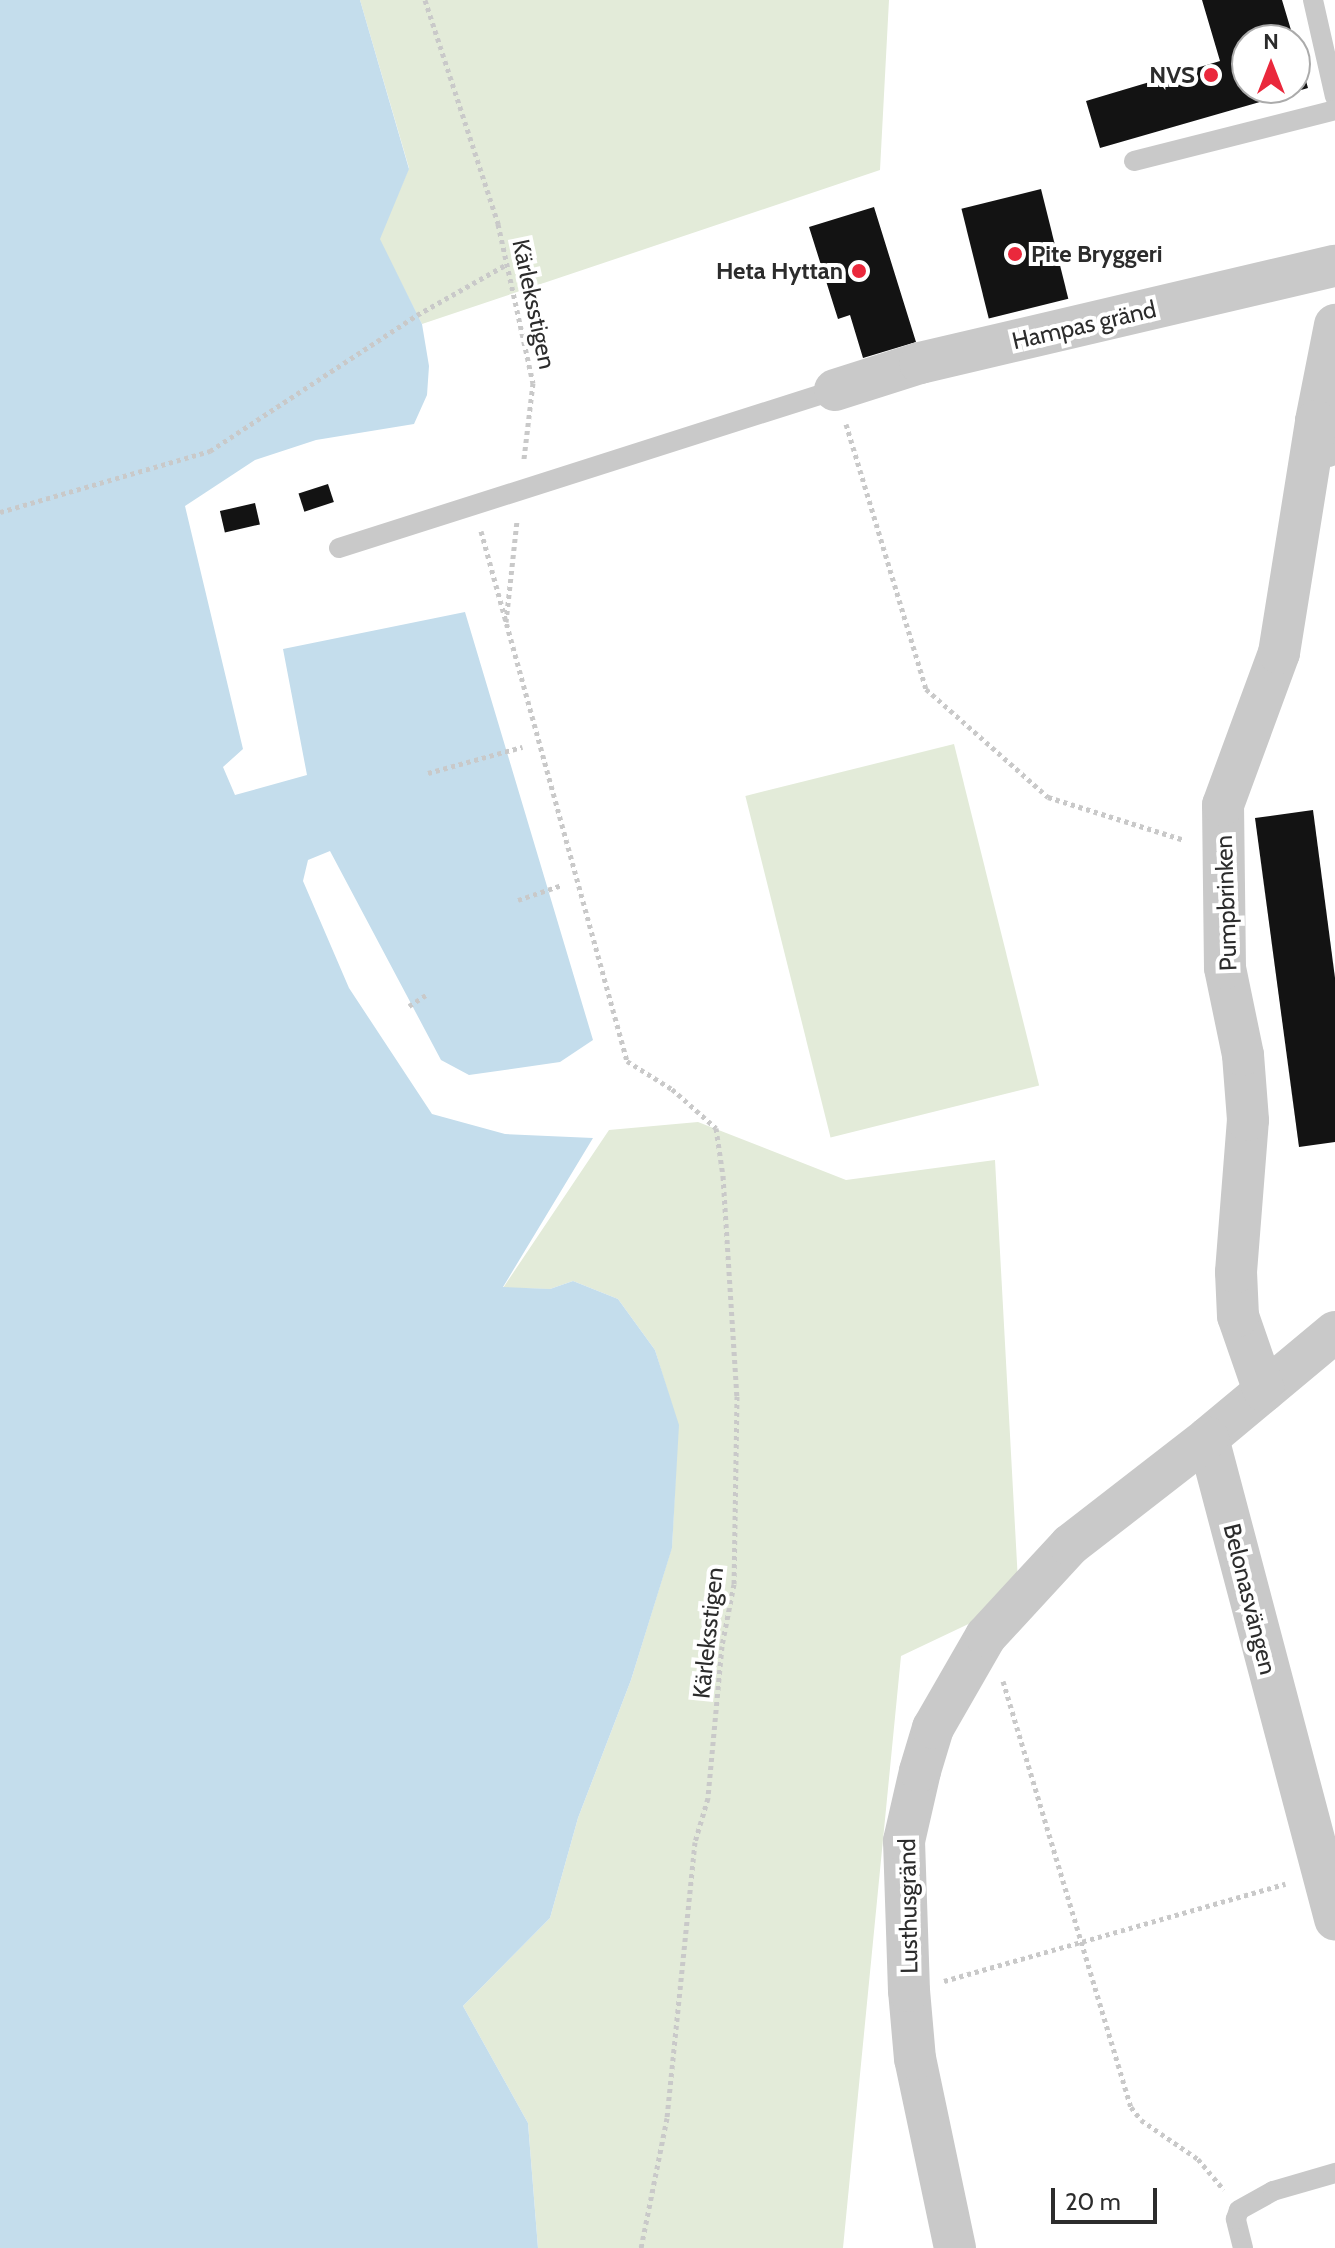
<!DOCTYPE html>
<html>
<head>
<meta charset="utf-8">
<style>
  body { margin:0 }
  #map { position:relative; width:1335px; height:2248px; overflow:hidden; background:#fff; font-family:Cabin,sans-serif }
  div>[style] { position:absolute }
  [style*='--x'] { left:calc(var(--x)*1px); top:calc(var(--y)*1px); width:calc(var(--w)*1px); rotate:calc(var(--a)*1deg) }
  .green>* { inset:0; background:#e3ebd9; transform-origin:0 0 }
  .water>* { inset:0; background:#c4ddec }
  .building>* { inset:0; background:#131313; transform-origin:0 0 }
  .path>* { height:5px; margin-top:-2.5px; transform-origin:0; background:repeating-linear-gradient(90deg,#c9c9c9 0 4px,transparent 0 8px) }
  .lane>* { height:20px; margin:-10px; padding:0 10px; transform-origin:10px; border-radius:10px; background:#c9c9c9 }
  .street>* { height:42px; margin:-21px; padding:0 21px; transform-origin:21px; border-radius:21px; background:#c9c9c9 }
  .dots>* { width:22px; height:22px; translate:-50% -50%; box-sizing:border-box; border:4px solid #fff; border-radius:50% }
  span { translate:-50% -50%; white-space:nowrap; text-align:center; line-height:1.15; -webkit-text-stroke:8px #fff; paint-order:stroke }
  .poi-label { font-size:24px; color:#2c2c2c; font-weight:700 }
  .right { translate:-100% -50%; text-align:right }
  .left { translate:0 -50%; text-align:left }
  .street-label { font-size:24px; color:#2c2c2c }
  .north { position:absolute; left:1231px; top:24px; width:80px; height:80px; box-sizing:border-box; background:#fff; border:2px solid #ababab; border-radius:50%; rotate:0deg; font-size:22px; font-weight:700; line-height:32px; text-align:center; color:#2c2c2c }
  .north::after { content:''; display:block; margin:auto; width:28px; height:36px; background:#ea283c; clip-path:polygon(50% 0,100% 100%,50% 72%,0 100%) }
  .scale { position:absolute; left:1051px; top:2188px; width:106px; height:36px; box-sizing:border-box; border:4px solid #2c2c2c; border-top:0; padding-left:10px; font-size:24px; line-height:28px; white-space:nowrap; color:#2c2c2c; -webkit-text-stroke:6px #fff; paint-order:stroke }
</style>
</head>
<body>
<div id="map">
  <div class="green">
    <div style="clip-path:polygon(360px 0,889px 0,880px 170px,422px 324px,379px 239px,409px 168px)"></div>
    <div style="left:954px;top:744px;width:352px;height:215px;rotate:76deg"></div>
    <div style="clip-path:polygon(698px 1122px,846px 1180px,995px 1160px,1019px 1600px,901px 1656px,843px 2248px,538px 2248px,528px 2123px,463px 2006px,550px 1918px,578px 1818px,631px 1680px,672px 1547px,678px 1425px,655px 1350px,618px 1299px,573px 1281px,550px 1289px,503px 1288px,609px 1130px)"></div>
  </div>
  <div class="water">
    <div style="clip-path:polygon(0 0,360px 0,409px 169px,380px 239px,422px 324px,429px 366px,427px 395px,414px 424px,316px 440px,255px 460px,185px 506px,243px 749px,223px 767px,235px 795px,307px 775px,283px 649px,465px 612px,593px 1040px,560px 1062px,469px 1075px,441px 1060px,330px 851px,308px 860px,303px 881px,349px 988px,432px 1114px,505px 1134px,593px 1138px,503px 1287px,550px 1289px,573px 1281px,618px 1299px,655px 1350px,679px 1425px,672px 1548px,631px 1680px,578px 1818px,550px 1918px,463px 2006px,528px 2123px,538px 2248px,0 2248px)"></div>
  </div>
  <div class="building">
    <div style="clip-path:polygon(1202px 0,1282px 0,1294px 40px,1247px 40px,1247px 88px,1295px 88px,1296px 46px,1308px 88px,1100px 148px,1086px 101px,1220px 61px)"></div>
    <div style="left:1041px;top:189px;width:113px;height:82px;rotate:76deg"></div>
    <div style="clip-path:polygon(874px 207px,916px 342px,863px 358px,850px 315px,838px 319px,809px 227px)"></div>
    <div style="left:328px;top:484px;width:19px;height:31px;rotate:72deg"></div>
    <div style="left:255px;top:503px;width:22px;height:36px;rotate:77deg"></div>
    <div style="clip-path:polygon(1313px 810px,1335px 978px,1335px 1142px,1299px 1147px,1255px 818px)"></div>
  </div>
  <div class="path">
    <div style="--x:425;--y:0;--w:236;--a:71.9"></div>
    <div style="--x:498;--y:224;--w:163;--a:77.6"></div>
    <div style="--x:533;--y:383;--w:77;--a:96.8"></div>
    <div style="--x:846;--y:424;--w:277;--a:73.2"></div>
    <div style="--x:926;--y:689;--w:163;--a:41.5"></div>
    <div style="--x:1048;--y:797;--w:143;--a:17.5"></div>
    <div style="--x:0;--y:512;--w:219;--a:-16.2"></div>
    <div style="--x:210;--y:451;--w:248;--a:-33.3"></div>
    <div style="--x:417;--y:315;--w:103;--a:-29.5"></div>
    <div style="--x:481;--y:531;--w:550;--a:74.6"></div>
    <div style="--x:627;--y:1061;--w:53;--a:31.9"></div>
    <div style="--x:672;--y:1089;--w:59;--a:41.6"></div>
    <div style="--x:716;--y:1128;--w:49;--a:81.7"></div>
    <div style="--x:723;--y:1176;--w:220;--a:86.4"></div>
    <div style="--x:737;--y:1396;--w:188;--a:90.9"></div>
    <div style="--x:734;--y:1584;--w:63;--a:101"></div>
    <div style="--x:722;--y:1646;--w:153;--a:95.3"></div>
    <div style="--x:708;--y:1798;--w:46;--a:106.5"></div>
    <div style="--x:695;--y:1842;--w:277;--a:95.8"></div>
    <div style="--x:667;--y:2118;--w:133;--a:101.3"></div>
    <div style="--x:506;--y:622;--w:102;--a:-83.8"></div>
    <div style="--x:428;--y:773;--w:98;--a:-15.5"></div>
    <div style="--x:518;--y:900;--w:46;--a:-18.8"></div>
    <div style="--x:409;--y:1006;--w:20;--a:-33"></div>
    <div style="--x:1003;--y:1681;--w:445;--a:73.3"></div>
    <div style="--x:1131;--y:2107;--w:16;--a:52"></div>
    <div style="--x:1141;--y:2120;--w:69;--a:34.4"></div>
    <div style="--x:1198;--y:2159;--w:40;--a:50"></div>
    <div style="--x:944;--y:1981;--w:355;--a:-15.9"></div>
  </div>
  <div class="lane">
    <div style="--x:1313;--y:0;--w:99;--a:77.2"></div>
    <div style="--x:1134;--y:161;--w:207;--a:-14.2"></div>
    <div style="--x:339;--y:548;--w:521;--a:-17.67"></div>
    <div style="--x:1243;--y:2248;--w:30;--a:-104"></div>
    <div style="--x:1236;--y:2219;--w:9;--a:-72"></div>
    <div style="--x:1239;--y:2210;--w:39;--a:-29"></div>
    <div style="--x:1273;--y:2191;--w:65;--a:-16.2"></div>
  </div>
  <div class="street">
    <div style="--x:835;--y:390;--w:89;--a:-17.6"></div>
    <div style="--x:920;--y:363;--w:426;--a:-13.2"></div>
    <div style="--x:1327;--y:446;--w:27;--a:-114"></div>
    <div style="--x:1316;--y:421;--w:98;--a:-78.8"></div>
    <div style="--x:1335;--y:1332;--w:165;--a:140.2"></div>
    <div style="--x:1208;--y:1438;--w:498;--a:75.2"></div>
    <div style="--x:1264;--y:1391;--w:79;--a:-109.1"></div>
    <div style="--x:1238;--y:1316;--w:44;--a:-92.6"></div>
    <div style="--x:1236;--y:1272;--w:152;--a:-85.5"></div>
    <div style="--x:1248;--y:1120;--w:65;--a:-94.4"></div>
    <div style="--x:1243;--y:1055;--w:89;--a:-101.7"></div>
    <div style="--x:1225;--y:968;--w:163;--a:-90.7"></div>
    <div style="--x:1223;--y:805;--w:162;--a:-69.8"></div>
    <div style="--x:1279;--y:653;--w:235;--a:-80.9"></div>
    <div style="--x:955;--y:2248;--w:193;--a:-101.9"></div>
    <div style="--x:915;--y:2059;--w:68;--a:-95"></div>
    <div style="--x:909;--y:1991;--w:150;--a:-91.9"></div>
    <div style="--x:904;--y:1841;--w:72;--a:-77.1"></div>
    <div style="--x:920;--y:1771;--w:45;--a:-73.2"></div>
    <div style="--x:933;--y:1728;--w:106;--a:-60.1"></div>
    <div style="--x:986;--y:1636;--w:124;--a:-47.3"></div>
    <div style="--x:1070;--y:1545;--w:175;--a:-37.8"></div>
  </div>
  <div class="dots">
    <div style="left:1211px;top:75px;background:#ea283c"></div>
    <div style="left:1015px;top:254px;background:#ea283c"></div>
    <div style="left:859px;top:271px;background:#ea283c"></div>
  </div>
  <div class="poi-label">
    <span class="right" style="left:1195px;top:75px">NVS</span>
    <span class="left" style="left:1031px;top:254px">Pite Bryggeri</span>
    <span class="right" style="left:843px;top:271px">Heta Hyttan</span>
  </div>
  <div class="street-label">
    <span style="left:534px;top:304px;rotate:78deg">Kärleksstigen</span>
    <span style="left:1084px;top:325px;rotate:-13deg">Hampas gränd</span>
    <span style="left:1226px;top:903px;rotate:-92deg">Pumpbrinken</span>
    <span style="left:1250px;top:1599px;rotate:76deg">Belonasvängen</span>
    <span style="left:708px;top:1633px;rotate:-84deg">Kärleksstigen</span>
    <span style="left:908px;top:1906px;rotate:-91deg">Lusthusgränd</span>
  </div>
  <div class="north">N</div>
  <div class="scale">20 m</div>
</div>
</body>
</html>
